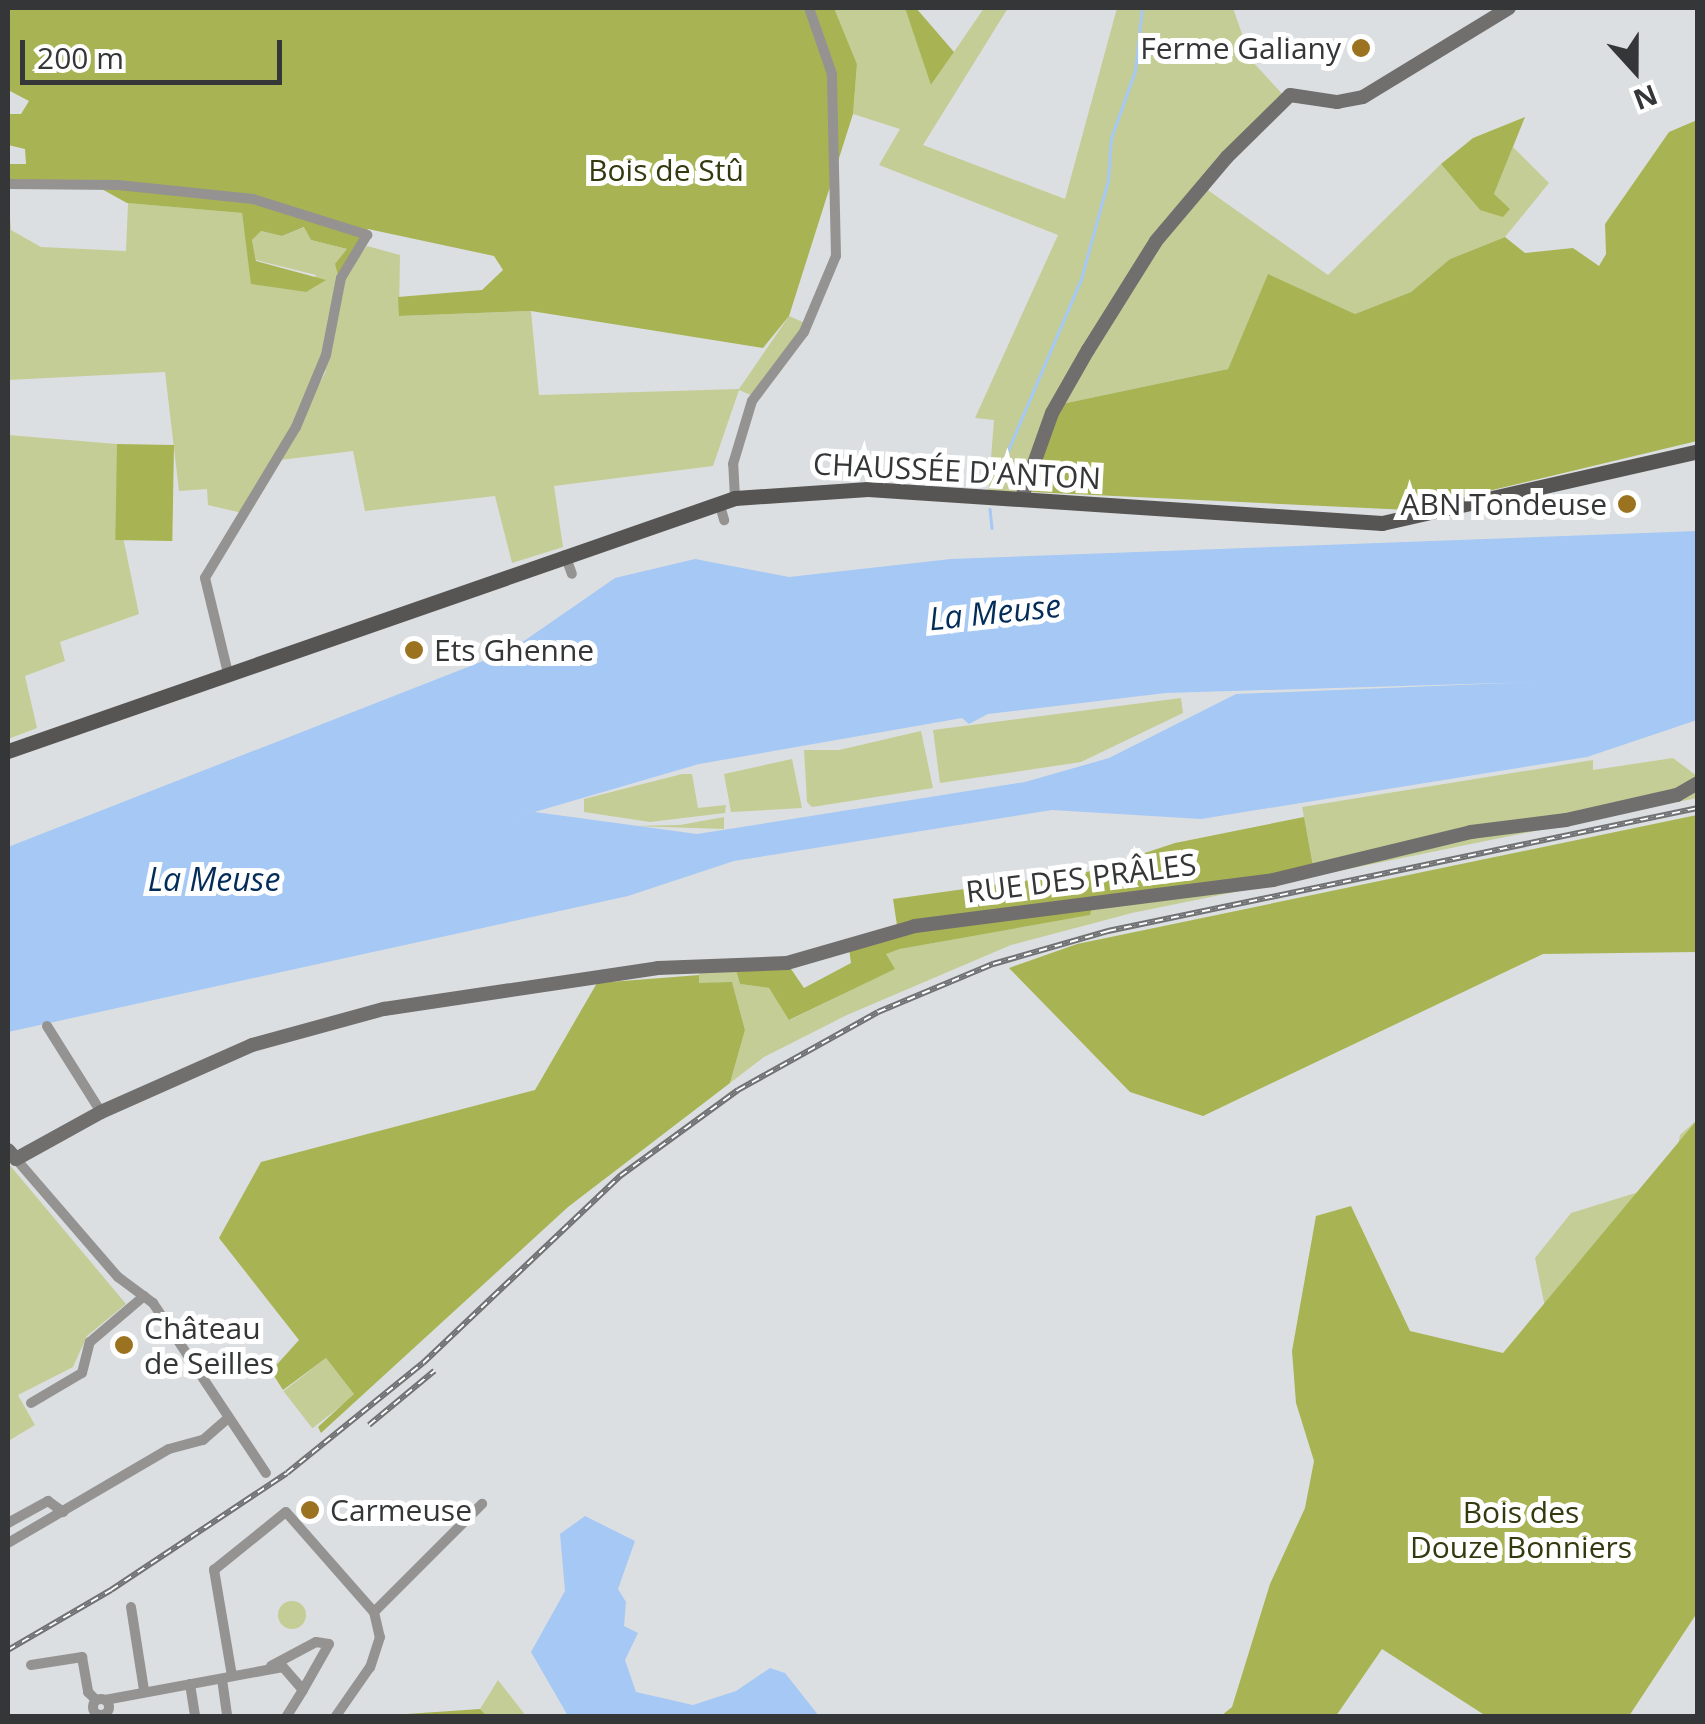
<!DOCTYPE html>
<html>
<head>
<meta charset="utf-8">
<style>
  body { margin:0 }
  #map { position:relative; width:1705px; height:1724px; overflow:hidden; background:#dcdfe1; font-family:"Open Sans",sans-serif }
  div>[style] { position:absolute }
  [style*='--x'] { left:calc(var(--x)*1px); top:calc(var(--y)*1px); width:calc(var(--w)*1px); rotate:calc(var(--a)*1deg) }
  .green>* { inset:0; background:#c4cd95; transform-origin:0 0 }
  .round { border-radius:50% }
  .forest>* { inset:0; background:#a8b453; transform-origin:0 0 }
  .water>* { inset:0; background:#a6c8f5 }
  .stream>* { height:2.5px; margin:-1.25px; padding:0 1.25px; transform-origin:1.25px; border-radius:1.25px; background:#a6c8f5 }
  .street>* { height:10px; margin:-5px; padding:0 5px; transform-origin:5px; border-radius:5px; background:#949392 }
  .street>.ring { margin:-5px; padding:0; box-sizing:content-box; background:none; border:10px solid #949392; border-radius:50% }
  .secondary>* { height:14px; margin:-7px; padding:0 7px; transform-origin:7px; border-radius:7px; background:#706f6e }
  .primary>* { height:15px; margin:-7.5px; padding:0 7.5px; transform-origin:7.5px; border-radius:7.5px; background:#575554 }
  .rail>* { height:6px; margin-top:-3px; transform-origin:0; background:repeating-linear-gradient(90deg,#fff 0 8px,#6f7172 0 16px); box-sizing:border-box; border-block:2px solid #6f7172 }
  .dots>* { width:28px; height:28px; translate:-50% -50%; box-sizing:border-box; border:5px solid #fff; border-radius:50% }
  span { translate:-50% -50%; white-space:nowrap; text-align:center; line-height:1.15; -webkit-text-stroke:10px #fff; paint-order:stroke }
  .poi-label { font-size:30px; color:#353637 }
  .right { translate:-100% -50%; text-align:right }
  .left { translate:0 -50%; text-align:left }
  .park-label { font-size:30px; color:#34390f }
  .street-label { font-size:30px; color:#353637 }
  .water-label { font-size:32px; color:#042c59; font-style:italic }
  .frame { position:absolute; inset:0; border:10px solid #353637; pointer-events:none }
  .north { position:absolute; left:1585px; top:20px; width:100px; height:100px; -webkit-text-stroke:8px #fff; paint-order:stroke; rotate:159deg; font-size:28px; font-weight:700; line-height:40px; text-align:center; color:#353637 }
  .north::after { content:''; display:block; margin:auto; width:35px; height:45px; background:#353637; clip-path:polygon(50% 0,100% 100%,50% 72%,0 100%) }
  .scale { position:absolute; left:20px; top:40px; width:262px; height:45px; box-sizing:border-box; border:5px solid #353637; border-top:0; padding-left:12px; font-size:30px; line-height:35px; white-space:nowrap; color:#353637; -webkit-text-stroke:8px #fff; paint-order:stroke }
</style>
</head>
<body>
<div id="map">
  <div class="green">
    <div style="clip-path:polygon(834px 8px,905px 8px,932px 84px,984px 8px,1008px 8px,923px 145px,1065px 199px,1117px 8px,1233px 8px,1251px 60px,1286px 98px,1202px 186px,1328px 275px,1441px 164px,1480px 210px,1494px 194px,1513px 147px,1549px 183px,1505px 237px,1450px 259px,1411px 292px,1355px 314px,1268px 275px,1228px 369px,1057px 405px,1023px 491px,988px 497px,994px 420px,975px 418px,1058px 235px,879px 165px,900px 129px,853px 114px,857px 64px)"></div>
    <div style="clip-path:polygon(8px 189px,11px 230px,41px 247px,126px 251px,128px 203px,242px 213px,252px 284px,306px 292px,316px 275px,256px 260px,252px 240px,261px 231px,282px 236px,305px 227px,311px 240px,347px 249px,319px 365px,280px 451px,242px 513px,208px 505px,207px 489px,179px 491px,165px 372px,8px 380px)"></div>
    <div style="clip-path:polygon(367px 246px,400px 255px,399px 316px,531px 311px,539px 395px,739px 389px,789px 316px,805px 323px,753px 396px,739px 390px,713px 466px,554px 486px,563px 547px,512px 563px,495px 496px,365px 511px,353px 451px,280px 460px,325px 373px,347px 274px)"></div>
    <div style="clip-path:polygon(8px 435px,117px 444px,124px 542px,139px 614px,60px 642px,65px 661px,25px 676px,37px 728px,8px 739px)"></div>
    <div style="clip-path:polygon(1181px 698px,1183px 713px,1081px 762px,940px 783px,933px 730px)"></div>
    <div style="clip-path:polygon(921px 731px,933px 788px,812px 807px,807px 802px,804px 750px,839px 750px)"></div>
    <div style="clip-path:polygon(1673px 758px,1697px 776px,1697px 798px,1132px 913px,1011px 945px,847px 1015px,764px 1057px,730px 1083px,745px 1030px,732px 983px,698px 983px,700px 968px,735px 967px,740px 984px,769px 988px,790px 1020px,894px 969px,885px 954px,900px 949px,1089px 915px,1093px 904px,1314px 870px,1302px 807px,1593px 760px,1593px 770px)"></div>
    <div style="clip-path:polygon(792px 759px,802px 808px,731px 812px,724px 774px)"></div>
    <div style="clip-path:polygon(682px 774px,692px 774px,698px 808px,726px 805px,725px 813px,650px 822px,584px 812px,584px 799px)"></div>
    <div style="clip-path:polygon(724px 817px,724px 829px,632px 826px,680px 825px)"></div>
    <div style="clip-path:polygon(1697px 1120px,1697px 1302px,1645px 1310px,1625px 1299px,1547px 1317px,1535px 1258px,1571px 1213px,1671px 1182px,1680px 1135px)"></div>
    <div style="clip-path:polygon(8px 1163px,126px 1304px,87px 1336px,73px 1367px,18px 1395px,35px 1425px,10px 1440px)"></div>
    <div style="left:326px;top:1358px;width:47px;height:54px;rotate:52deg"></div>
    <div class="round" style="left:278px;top:1601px;width:28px;height:28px"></div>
    <div style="clip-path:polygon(498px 1680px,526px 1716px,487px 1716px,480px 1709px)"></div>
  </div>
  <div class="forest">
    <div style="clip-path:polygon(8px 8px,834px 8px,857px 64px,853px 114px,789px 316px,763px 348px,531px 311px,399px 316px,398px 297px,482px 290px,503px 270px,494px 256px,368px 229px,339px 278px,335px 264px,347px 249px,311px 240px,304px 227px,282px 236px,261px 231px,252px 240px,256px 261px,326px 280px,306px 292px,251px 284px,242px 213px,127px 203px,89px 182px,8px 189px,8px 164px,26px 164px,25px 149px,8px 145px,8px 114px,21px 114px,29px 101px,8px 90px)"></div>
    <div style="clip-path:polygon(905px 8px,916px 8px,954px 52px,931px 85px)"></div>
    <div style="clip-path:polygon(1525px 117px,1494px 194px,1510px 209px,1503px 217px,1480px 210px,1441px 164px,1473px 138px)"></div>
    <div style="clip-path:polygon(1697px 120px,1697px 441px,1409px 510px,1031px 492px,1057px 405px,1228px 369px,1268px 274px,1355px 314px,1411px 292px,1450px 259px,1505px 237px,1525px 253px,1573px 248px,1599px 266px,1606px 254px,1605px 224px,1669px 132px)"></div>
    <div style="left:117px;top:444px;width:57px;height:96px;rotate:1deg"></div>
    <div style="clip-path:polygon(1697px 815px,1697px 952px,1543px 954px,1203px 1116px,1130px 1092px,1009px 968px,1077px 944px)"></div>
    <div style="clip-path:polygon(1304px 817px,1314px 871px,1093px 904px,1090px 915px,900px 949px,886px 954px,895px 969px,789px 1020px,769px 988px,740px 984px,735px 967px,789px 966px,804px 988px,851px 963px,849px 949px,898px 932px,893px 899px,1087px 872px,1175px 843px)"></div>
    <div style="clip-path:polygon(699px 975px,699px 983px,732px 982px,745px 1030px,730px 1083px,568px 1207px,321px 1433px,318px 1427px,354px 1394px,326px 1358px,283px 1390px,271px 1371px,299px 1340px,219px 1238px,261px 1162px,535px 1090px,597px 983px)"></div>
    <div style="clip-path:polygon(1697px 1120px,1697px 1613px,1629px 1716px,1486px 1716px,1382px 1649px,1336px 1716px,1221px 1716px,1232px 1707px,1270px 1584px,1305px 1508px,1314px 1461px,1296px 1403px,1292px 1351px,1316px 1216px,1351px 1206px,1410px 1331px,1503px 1353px)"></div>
    <div style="clip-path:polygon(480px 1709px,487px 1716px,377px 1716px)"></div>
  </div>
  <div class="water">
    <div style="clip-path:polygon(evenodd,1697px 531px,1697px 720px,1587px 757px,1201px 819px,1052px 810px,734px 861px,628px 896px,8px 1032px,8px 847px,511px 650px,615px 578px,695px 559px,789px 577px,951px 559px,1697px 531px,1535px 682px,1236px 694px,1109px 758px,1025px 782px,697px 834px,535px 812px,322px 874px,699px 764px,962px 718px,969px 724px,988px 714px,1166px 693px,1535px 682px)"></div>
    <div style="clip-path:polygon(585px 1516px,635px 1541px,618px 1589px,626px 1602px,624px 1626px,638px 1633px,625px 1660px,636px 1692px,693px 1705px,736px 1691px,770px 1668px,785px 1673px,819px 1716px,568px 1716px,531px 1652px,565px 1591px,560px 1534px)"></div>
  </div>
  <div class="stream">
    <div style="--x:997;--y:476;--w:214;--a:-66.9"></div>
    <div style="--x:1081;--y:279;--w:103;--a:-74.7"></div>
    <div style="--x:1108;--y:180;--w:42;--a:-85.9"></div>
    <div style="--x:1111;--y:138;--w:71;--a:-70.3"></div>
    <div style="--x:1135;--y:71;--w:63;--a:-83.7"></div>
    <div style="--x:990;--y:509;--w:19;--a:84"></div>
  </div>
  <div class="street">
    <div style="--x:8;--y:184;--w:110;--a:0.5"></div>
    <div style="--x:118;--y:185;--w:136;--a:5.9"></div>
    <div style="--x:253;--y:199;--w:120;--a:17.5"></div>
    <div style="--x:367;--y:235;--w:50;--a:121.2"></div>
    <div style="--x:341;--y:278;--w:78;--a:101"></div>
    <div style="--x:326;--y:355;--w:78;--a:112.6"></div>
    <div style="--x:296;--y:427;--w:176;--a:121.1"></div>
    <div style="--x:205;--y:578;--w:98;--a:76.4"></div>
    <div style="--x:735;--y:498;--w:34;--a:-93"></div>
    <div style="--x:733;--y:464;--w:66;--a:-73.2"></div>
    <div style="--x:752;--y:401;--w:86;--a:-53"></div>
    <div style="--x:804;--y:332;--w:82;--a:-67.2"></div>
    <div style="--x:836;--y:256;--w:182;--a:-91.3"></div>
    <div style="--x:832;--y:74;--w:70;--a:-109.2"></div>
    <div style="--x:719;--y:502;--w:19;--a:74"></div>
    <div style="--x:565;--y:555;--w:20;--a:70"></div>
    <div style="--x:47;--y:1026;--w:102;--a:57.9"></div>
    <div style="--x:16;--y:1159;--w:156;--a:49.2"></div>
    <div style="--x:118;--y:1277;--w:44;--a:36.6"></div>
    <div style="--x:153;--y:1303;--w:204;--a:56.4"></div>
    <div style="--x:31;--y:1403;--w:59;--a:-30.5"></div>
    <div style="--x:82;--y:1373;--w:32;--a:-76"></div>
    <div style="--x:90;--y:1342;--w:71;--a:-40.4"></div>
    <div style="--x:8;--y:1523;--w:46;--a:-28.8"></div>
    <div style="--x:48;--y:1501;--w:19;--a:36"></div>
    <div style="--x:8;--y:1543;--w:186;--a:-30.3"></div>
    <div style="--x:169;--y:1449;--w:35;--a:-15"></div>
    <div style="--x:203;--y:1440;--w:30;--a:-41"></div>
    <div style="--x:131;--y:1607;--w:84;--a:81.1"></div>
    <div style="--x:374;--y:1612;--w:153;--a:-45"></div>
    <div style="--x:31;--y:1665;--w:52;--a:-8.9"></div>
    <div style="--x:82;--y:1657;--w:36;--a:80"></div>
    <div style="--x:88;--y:1692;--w:11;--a:45"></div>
    <div style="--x:271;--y:1666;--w:51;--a:-28.1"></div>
    <div style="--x:316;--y:1642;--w:13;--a:9"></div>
    <div style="--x:329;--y:1644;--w:53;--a:119.5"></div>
    <div style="--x:232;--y:1676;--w:108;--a:-99.6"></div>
    <div style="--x:214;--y:1570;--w:92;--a:-38.9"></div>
    <div style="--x:286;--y:1512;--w:133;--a:48.7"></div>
    <div style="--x:374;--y:1612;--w:26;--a:77"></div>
    <div style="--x:380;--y:1637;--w:32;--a:108"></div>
    <div style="--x:370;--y:1667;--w:60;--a:124.8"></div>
    <div style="--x:222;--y:1679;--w:37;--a:82"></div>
    <div style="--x:190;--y:1684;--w:32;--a:81"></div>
    <div class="ring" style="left:93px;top:1699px;width:6px;height:6px"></div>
    <div style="--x:105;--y:1700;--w:181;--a:-10.5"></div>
    <div style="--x:283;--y:1667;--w:30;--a:49"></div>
    <div style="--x:303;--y:1690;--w:31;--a:122"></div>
  </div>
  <div class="secondary">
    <div style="--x:1021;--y:500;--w:92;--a:-70.4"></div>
    <div style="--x:1052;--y:413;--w:73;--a:-60.3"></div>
    <div style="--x:1088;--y:350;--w:128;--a:-58"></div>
    <div style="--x:1156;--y:241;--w:110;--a:-49.8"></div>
    <div style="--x:1227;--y:157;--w:88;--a:-44.5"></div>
    <div style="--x:1290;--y:95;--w:48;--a:8.5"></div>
    <div style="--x:1337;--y:102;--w:26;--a:-11"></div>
    <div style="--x:1363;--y:97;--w:171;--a:-31.4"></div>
    <div style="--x:8;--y:1150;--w:12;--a:48"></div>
    <div style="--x:16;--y:1159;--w:97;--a:-28.9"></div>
    <div style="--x:101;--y:1112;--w:165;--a:-23.9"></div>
    <div style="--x:252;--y:1045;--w:137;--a:-15.3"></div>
    <div style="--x:384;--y:1009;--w:277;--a:-8.5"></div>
    <div style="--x:658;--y:968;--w:129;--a:-2.2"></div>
    <div style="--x:787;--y:963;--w:133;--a:-16.1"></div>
    <div style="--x:915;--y:926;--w:361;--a:-7.3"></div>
    <div style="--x:1273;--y:880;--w:204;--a:-13.6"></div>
    <div style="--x:1471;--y:832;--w:96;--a:-7.2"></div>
    <div style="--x:1566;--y:820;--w:114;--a:-12.7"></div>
    <div style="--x:1677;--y:795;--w:24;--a:-30"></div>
  </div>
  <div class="primary">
    <div style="--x:8;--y:751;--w:770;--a:-19.19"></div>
    <div style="--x:735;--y:498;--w:133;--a:-3.9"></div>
    <div style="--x:868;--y:489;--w:515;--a:3.78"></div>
    <div style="--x:1382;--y:523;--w:324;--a:-12.8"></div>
  </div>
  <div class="rail">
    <div style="--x:369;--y:1425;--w:85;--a:-39.7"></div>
    <div style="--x:8;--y:1650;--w:119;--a:-30.2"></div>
    <div style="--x:111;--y:1590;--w:211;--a:-33.6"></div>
    <div style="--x:287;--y:1473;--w:175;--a:-39"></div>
    <div style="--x:423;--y:1363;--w:272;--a:-43.5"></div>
    <div style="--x:620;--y:1176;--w:146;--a:-36.1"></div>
    <div style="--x:738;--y:1090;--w:160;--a:-29.1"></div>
    <div style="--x:878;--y:1012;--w:125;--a:-22.7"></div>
    <div style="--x:993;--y:964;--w:120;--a:-16"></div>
    <div style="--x:1108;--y:931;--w:603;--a:-11.78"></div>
  </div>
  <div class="dots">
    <div style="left:1361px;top:48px;background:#9b7220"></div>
    <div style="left:1627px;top:504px;background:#9b7220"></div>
    <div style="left:414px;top:650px;background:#9b7220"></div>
    <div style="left:124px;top:1345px;background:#9b7220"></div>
    <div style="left:310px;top:1510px;background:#9b7220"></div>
  </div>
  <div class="poi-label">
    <span class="right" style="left:1341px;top:48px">Ferme Galiany</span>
    <span class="right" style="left:1607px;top:504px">ABN Tondeuse</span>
    <span class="left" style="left:434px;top:650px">Ets Ghenne</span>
    <span class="left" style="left:144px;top:1345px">Château<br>de Seilles</span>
    <span class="left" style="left:330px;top:1510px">Carmeuse</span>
  </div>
  <div class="park-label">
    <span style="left:666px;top:170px">Bois de Stû</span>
    <span style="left:1521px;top:1529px">Bois des<br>Douze Bonniers</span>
  </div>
  <div class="street-label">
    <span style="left:957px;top:471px;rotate:3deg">CHAUSSÉE D'ANTON</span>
    <span style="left:1081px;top:878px;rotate:-7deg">RUE DES PRÂLES</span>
  </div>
  <div class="water-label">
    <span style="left:995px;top:612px;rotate:-6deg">La Meuse</span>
    <span style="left:214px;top:879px">La Meuse</span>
  </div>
  <div class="frame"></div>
  <div class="north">N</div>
  <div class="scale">200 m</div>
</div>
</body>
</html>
